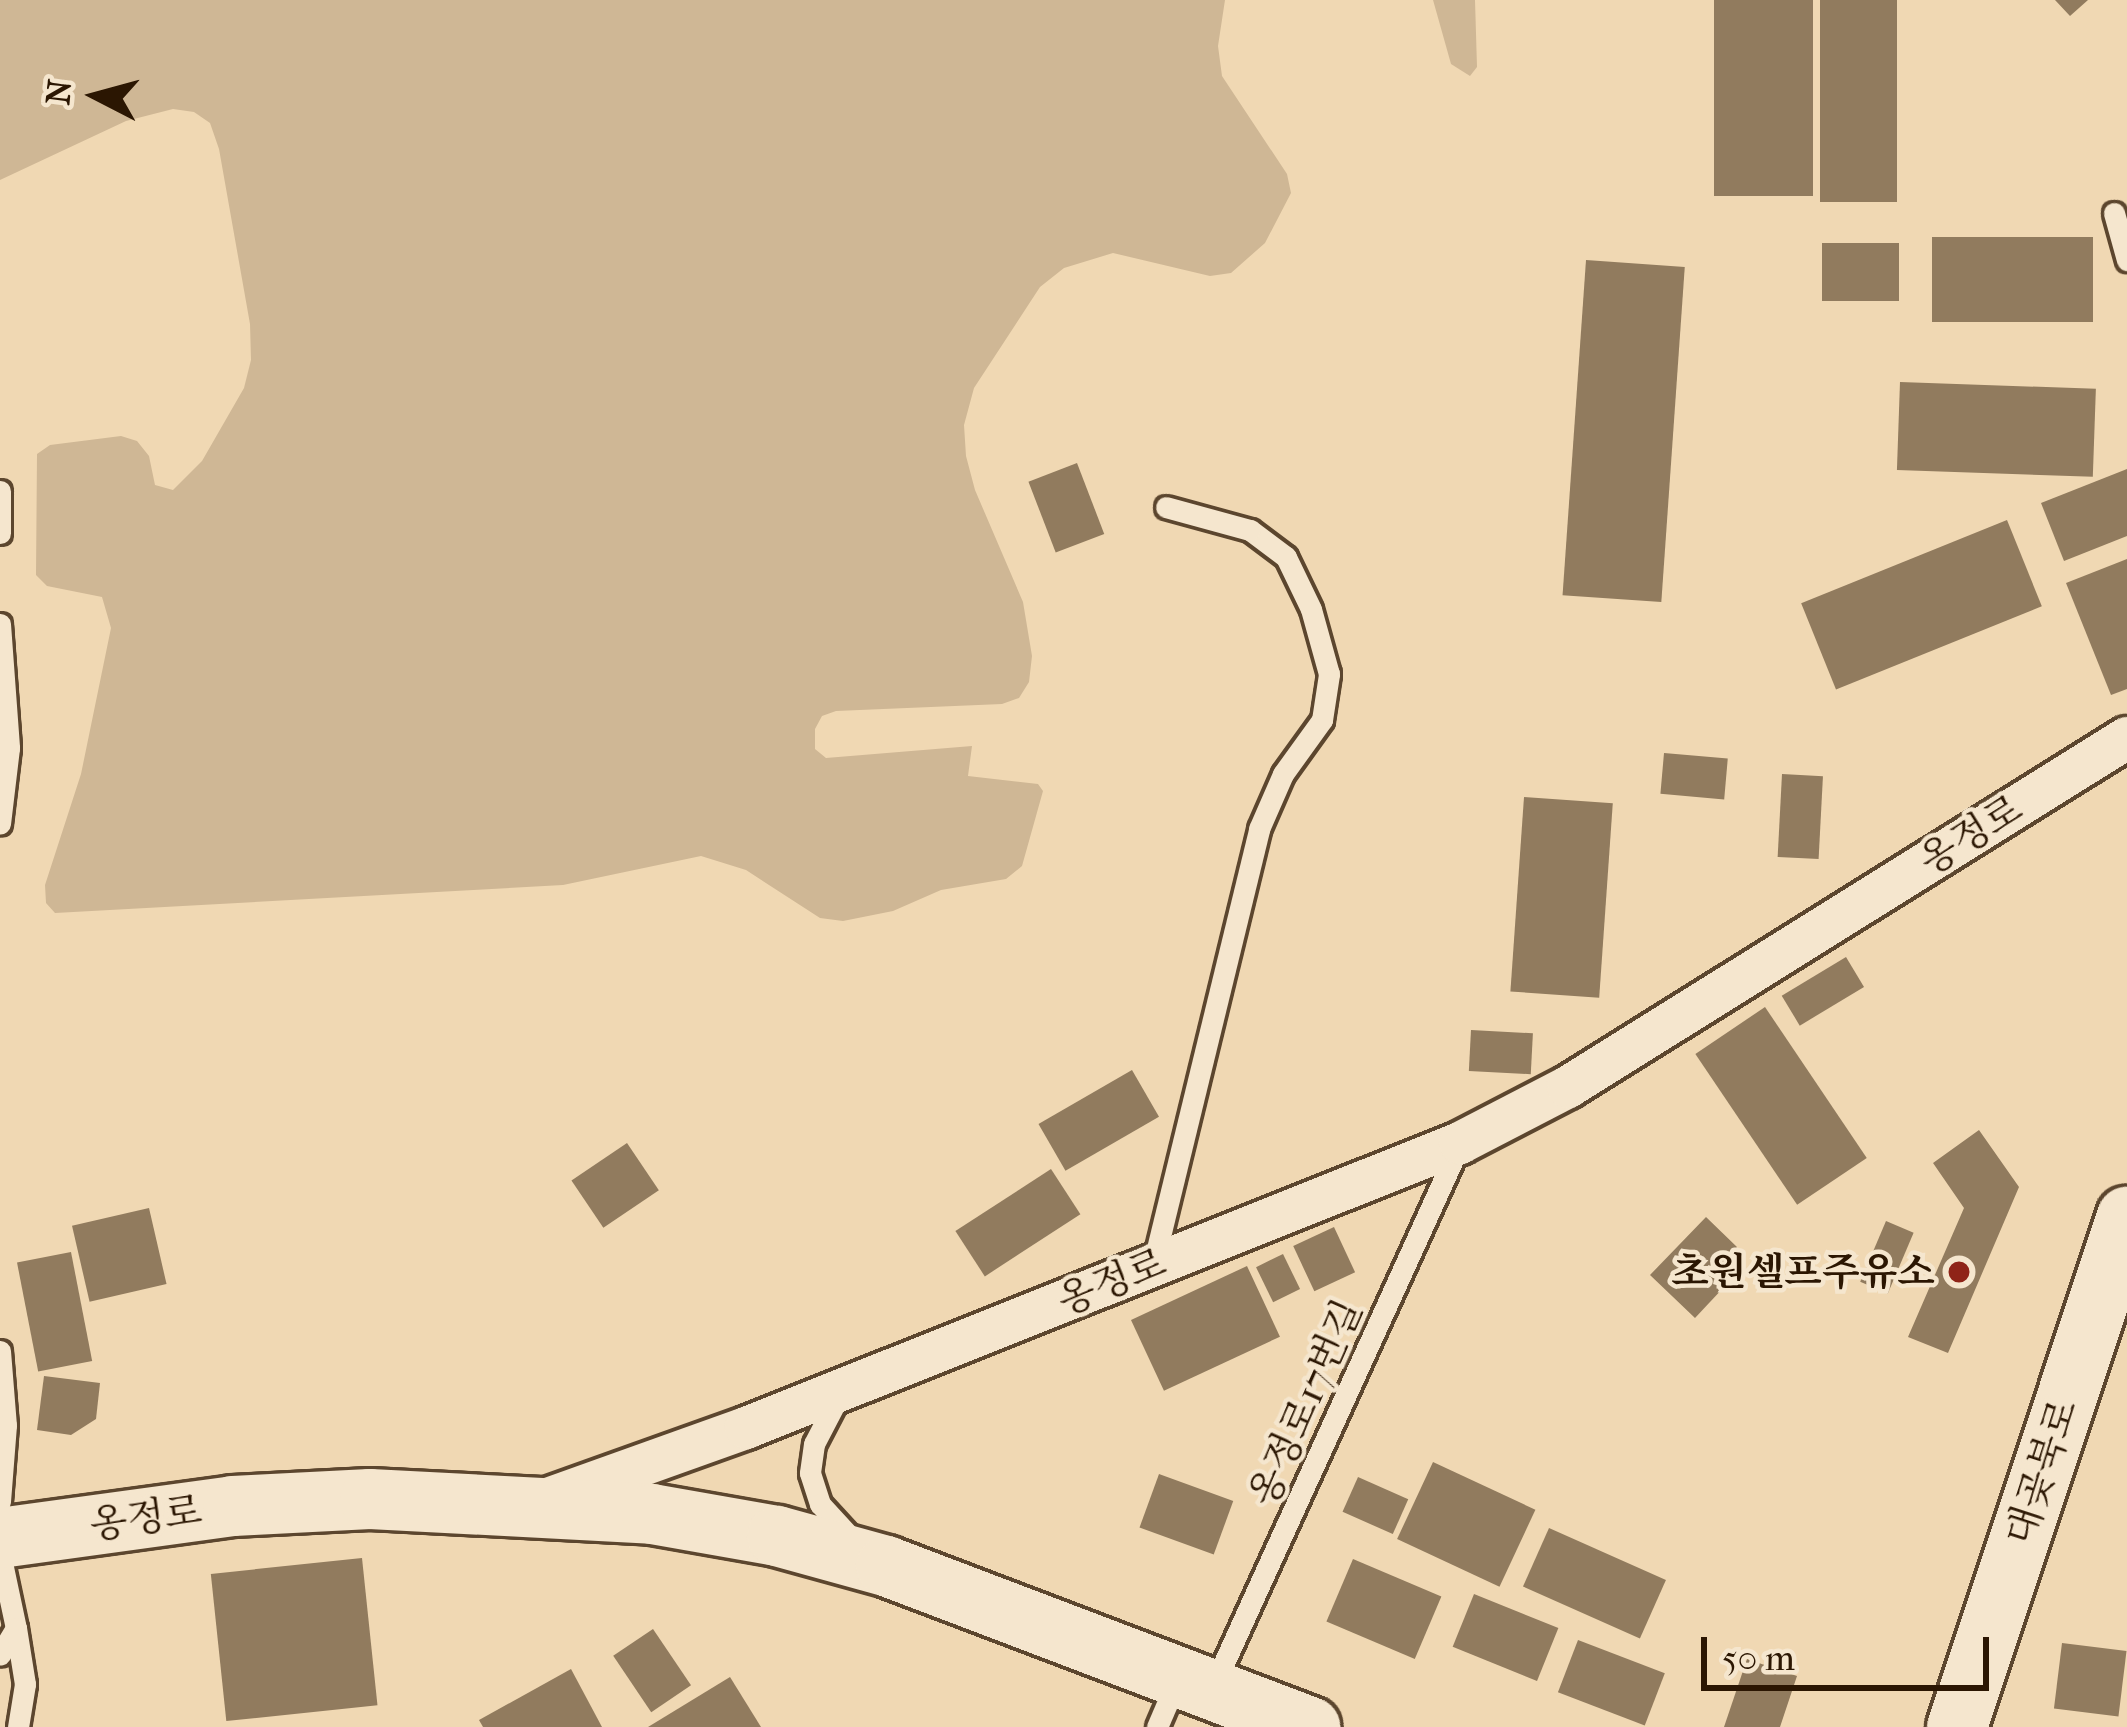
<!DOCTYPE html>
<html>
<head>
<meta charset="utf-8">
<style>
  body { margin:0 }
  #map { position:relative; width:2127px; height:1727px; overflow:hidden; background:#f0d8b3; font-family:"IM FELL French Canon","Noto Serif KR",serif }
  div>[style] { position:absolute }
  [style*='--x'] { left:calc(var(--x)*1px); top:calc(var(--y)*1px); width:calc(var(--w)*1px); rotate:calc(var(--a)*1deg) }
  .green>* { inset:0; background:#cfb795 }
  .building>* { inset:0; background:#917b5e; transform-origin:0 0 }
  .roads { filter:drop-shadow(3px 0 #5c462e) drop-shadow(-3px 0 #5c462e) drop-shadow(0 3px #5c462e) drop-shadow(0 -3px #5c462e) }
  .lane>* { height:21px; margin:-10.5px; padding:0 10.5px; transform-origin:10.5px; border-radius:10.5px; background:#f5e6ce }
  .street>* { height:42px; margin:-21px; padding:0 21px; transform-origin:21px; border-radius:21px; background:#f5e6ce }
  .secondary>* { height:60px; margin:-30px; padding:0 30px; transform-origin:30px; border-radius:30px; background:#f5e6ce }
  .dots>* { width:33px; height:33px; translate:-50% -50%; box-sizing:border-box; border:6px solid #f5e6ce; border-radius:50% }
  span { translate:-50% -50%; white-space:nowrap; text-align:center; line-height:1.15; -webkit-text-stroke:9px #f5e6ce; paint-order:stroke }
  .street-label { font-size:39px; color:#2b1602 }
  .poi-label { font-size:39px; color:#2b1602; font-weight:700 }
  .right { translate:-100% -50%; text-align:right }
  .north { position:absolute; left:36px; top:36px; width:120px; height:120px; -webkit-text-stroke:9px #f5e6ce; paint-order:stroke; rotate:276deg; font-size:33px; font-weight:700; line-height:48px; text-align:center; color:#2b1602 }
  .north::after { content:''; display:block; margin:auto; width:42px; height:54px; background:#2b1602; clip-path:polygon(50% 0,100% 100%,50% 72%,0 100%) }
  .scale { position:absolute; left:1701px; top:1637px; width:288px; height:54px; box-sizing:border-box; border:6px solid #2b1602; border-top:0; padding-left:15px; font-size:36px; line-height:42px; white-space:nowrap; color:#2b1602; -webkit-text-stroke:9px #f5e6ce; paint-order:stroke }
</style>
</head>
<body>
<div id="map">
  <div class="green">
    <div style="clip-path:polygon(0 0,1225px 0,1218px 46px,1222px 76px,1287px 174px,1291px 193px,1265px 243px,1231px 273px,1210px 276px,1113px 253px,1064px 268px,1040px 287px,974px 388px,964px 425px,966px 456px,975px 490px,1023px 602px,1032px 656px,1029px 682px,1019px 698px,1002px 704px,836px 711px,822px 716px,815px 729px,815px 749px,826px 758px,972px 746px,968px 776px,1038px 784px,1043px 791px,1022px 866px,1006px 879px,941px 890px,893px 911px,843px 921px,820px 918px,746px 870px,701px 856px,563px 885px,55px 913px,46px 903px,45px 885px,81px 774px,111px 628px,102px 597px,47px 586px,36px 575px,37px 454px,50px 445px,121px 436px,137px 441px,149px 456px,155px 485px,173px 490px,202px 461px,244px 388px,251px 360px,250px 324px,219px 149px,210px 123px,194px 112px,173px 109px,126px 121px,0 180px)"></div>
    <div style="clip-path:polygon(1433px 0,1475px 0,1477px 67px,1470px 76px,1451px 64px)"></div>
  </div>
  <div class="building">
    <div style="left:1714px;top:0;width:99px;height:196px"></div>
    <div style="left:1820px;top:0;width:77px;height:202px"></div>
    <div style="clip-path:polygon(2055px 0,2088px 0,2070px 16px)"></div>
    <div style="left:1932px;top:237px;width:161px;height:85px"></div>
    <div style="left:1822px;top:243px;width:77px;height:58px"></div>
    <div style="left:1586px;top:260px;width:99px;height:336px;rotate:4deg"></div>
    <div style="left:1900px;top:382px;width:196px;height:88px;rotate:2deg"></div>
    <div style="left:1077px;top:463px;width:76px;height:52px;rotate:69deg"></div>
    <div style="clip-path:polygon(2127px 469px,2127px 536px,2064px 561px,2041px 503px)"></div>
    <div style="left:2007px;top:520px;width:93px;height:222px;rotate:68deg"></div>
    <div style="clip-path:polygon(2127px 559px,2127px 689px,2111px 695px,2066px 583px)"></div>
    <div style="left:1664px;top:753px;width:64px;height:41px;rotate:5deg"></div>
    <div style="left:1782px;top:774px;width:41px;height:83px;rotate:3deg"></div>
    <div style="left:1524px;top:797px;width:89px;height:195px;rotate:4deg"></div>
    <div style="left:1846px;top:957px;width:35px;height:75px;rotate:59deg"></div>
    <div style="left:1765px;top:1007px;width:182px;height:84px;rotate:56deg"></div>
    <div style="left:1471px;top:1030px;width:62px;height:41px;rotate:3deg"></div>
    <div style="left:1132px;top:1070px;width:54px;height:108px;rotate:60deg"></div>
    <div style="clip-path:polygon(1979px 1130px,2019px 1187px,1948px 1353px,1908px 1337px,1964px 1208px,1933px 1163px)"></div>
    <div style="left:627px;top:1143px;width:57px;height:67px;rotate:56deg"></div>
    <div style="left:1051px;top:1169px;width:54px;height:114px;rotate:57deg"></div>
    <div style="left:149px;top:1208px;width:78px;height:79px;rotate:77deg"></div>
    <div style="clip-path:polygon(1706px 1217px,1737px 1247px,1712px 1274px,1725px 1286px,1695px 1318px,1650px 1275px)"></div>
    <div style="left:1886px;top:1221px;width:30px;height:66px;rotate:23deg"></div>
    <div style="left:1334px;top:1227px;width:50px;height:45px;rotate:65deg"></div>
    <div style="left:71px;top:1252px;width:111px;height:55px;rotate:79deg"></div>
    <div style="left:1283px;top:1254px;width:39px;height:30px;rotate:64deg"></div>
    <div style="left:1247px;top:1266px;width:78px;height:128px;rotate:65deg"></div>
    <div style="clip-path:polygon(44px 1376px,100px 1383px,96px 1419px,71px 1435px,37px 1430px)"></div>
    <div style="left:1433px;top:1462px;width:113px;height:85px;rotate:25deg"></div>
    <div style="left:1159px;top:1474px;width:79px;height:57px;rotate:20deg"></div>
    <div style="left:1358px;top:1477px;width:55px;height:38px;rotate:24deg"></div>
    <div style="left:1549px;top:1528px;width:128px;height:64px;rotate:24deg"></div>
    <div style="left:362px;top:1558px;width:148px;height:152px;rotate:84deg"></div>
    <div style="left:1353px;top:1559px;width:96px;height:68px;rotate:23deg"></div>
    <div style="left:1474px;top:1594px;width:91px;height:57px;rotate:22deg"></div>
    <div style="left:653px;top:1629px;width:68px;height:48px;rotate:56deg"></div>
    <div style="left:1578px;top:1640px;width:93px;height:56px;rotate:21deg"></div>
    <div style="left:2062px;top:1643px;width:65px;height:66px;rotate:7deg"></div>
    <div style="clip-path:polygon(1747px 1659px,1797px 1676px,1780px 1727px,1724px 1727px)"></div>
    <div style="clip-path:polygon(571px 1669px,602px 1727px,483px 1727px,479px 1720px)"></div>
    <div style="clip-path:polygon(730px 1677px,761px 1727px,648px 1727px)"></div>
  </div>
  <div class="roads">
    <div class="lane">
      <div style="--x:2114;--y:213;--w:49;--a:74.5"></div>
      <div style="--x:0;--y:491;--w:42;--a:90"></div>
      <div style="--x:0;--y:624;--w:124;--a:85.8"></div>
      <div style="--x:9;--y:748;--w:76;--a:96.8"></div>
      <div style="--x:1153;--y:1265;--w:449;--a:-76.3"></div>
      <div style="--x:1259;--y:829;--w:60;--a:-66.4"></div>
      <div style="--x:1283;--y:774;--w:67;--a:-54.2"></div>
      <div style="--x:1322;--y:720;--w:47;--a:-81.3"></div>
      <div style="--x:1329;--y:674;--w:67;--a:-105.5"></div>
      <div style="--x:1311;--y:609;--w:58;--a:-115.7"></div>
      <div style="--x:1286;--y:557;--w:45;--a:-143.1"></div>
      <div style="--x:1250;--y:530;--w:87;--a:-164.7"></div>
      <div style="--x:0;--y:1351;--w:74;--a:85.4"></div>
      <div style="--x:6;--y:1425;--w:77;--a:94.5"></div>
      <div style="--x:840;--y:1394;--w:56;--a:117.5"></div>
      <div style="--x:814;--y:1444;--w:29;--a:98"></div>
      <div style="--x:810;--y:1473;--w:33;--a:72"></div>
      <div style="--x:820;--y:1504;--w:49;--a:47.5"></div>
      <div style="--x:0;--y:1553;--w:77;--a:78"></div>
      <div style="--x:16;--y:1628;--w:31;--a:121"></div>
      <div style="--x:16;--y:1628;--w:57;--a:80.9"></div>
      <div style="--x:25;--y:1684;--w:44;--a:99.2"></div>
      <div style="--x:1212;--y:1689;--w:599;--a:-65.53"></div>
      <div style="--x:1157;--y:1727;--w:53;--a:-66.8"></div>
    </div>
    <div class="street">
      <div style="--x:545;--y:1500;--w:214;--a:-19.7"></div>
      <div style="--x:746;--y:1428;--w:769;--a:-21.76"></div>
      <div style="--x:1460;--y:1143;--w:122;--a:-27.4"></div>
      <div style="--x:1568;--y:1087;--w:659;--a:-31.98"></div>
    </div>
    <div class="secondary">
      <div style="--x:0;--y:1538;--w:235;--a:-7.8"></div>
      <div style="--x:233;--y:1506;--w:137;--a:-2.9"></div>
      <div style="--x:370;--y:1499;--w:282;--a:3"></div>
      <div style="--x:652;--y:1514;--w:127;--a:10"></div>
      <div style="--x:777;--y:1536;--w:113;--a:15.4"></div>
      <div style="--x:886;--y:1566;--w:454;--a:20.8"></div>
      <div style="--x:1957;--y:1727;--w:538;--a:-71.57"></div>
    </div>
  </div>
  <div class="dots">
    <div style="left:1959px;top:1272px;background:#8f2418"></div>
  </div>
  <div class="street-label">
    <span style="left:1971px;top:835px;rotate:-32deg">옹정로</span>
    <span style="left:1112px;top:1282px;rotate:-22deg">옹정로</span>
    <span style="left:1306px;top:1403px;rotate:-66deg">옹정로17번길</span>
    <span style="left:2042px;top:1472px;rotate:-72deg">대곶북로</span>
    <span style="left:146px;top:1518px;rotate:-8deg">옹정로</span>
  </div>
  <div class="poi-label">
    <span class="right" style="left:1935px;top:1272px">초원셀프주유소</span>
  </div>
  <div class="north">N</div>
  <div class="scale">50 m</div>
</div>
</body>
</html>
